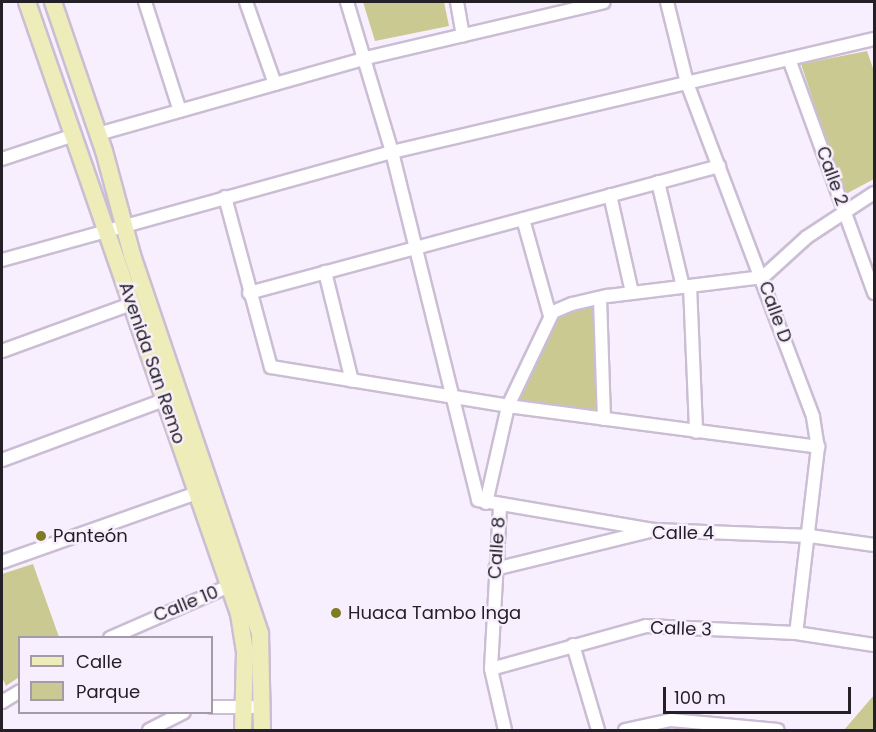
<!DOCTYPE html>
<html>
<head>
<meta charset="utf-8">
<style>
  body { margin:0 }
  #map { position:relative; width:876px; height:732px; overflow:hidden; background:#f7effd; font-family:Poppins,sans-serif }
  div>[style] { position:absolute }
  [style*='--x'] { left:calc(var(--x)*1px); top:calc(var(--y)*1px); width:calc(var(--w)*1px); rotate:calc(var(--a)*1deg) }
  .green>* { inset:0; background:#cac991 }
  .roads { filter:drop-shadow(2px 0 #cabdd4) drop-shadow(-2px 0 #cabdd4) drop-shadow(0 2px #cabdd4) drop-shadow(0 -2px #cabdd4) }
  .street>* { height:12px; margin:-6px; padding:0 6px; transform-origin:6px; border-radius:6px; background:#fff }
  .secondary>* { height:16px; margin:-8px; padding:0 8px; transform-origin:8px; border-radius:8px; background:#eeecb8 }
  .dots>* { width:16px; height:16px; translate:-50% -50%; box-sizing:border-box; border:3px solid #f7effd; border-radius:50% }
  span { translate:-50% -50%; white-space:nowrap; text-align:center; line-height:1.15; -webkit-text-stroke:5px #f7effd; paint-order:stroke }
  .street-label { font-size:18px; color:#252028 }
  .poi-label { font-size:18px; color:#252028 }
  .left { translate:0 -50%; text-align:left }
  .frame { position:absolute; inset:0; border:3px solid #252028; pointer-events:none }
  .legend { position:absolute; left:18px; top:636px; width:195px; height:78px; box-sizing:border-box; background:#f7effd; border:2px solid #a39ca8; margin:0; padding:8px 10px; list-style:none; font-size:18px; color:#252028 }
  .legend li { display:flex; align-items:center; gap:12px; height:30px }
  .legend b { width:30px; border:2px solid #a39ca8 }
  .scale { position:absolute; left:663px; top:687px; width:188px; height:27px; box-sizing:border-box; border:3px solid #252028; border-top:0; padding-left:8px; font-size:18px; line-height:21px; white-space:nowrap; color:#252028; -webkit-text-stroke:4px #f7effd; paint-order:stroke }
</style>
</head>
<body>
<div id="map">
  <div class="green">
    <div style="clip-path:polygon(363px 2px,444px 2px,449px 26px,375px 41px)"></div>
    <div style="clip-path:polygon(867px 51px,874px 71px,874px 179px,844px 195px,801px 64px)"></div>
    <div style="clip-path:polygon(597px 305px,600px 412px,518px 402px,559px 316px)"></div>
    <div style="clip-path:polygon(33px 564px,59px 637px,20px 638px,19px 677px,6px 686px,2px 677px,2px 574px)"></div>
    <div style="clip-path:polygon(874px 695px,874px 730px,844px 730px)"></div>
  </div>
  <div class="roads">
    <div class="street">
      <div style="--x:145;--y:2;--w:114;--a:72.2"></div>
      <div style="--x:246;--y:2;--w:87;--a:70.5"></div>
      <div style="--x:347;--y:2;--w:157;--a:73.3"></div>
      <div style="--x:392;--y:152;--w:358;--a:76.1"></div>
      <div style="--x:478;--y:500;--w:179;--a:9.7"></div>
      <div style="--x:457;--y:2;--w:34;--a:80"></div>
      <div style="--x:667;--y:2;--w:83;--a:76.1"></div>
      <div style="--x:687;--y:83;--w:357;--a:69.3"></div>
      <div style="--x:813;--y:417;--w:30;--a:81"></div>
      <div style="--x:818;--y:447;--w:187;--a:96.7"></div>
      <div style="--x:789;--y:59;--w:249;--a:70"></div>
      <div style="--x:98;--y:134;--w:279;--a:-15.8"></div>
      <div style="--x:366;--y:58;--w:244;--a:-13.2"></div>
      <div style="--x:2;--y:159;--w:76;--a:-18.4"></div>
      <div style="--x:658;--y:182;--w:108;--a:76.6"></div>
      <div style="--x:610;--y:195;--w:100;--a:77.3"></div>
      <div style="--x:225;--y:197;--w:176;--a:74.9"></div>
      <div style="--x:271;--y:367;--w:240;--a:9.3"></div>
      <div style="--x:508;--y:406;--w:313;--a:7.5"></div>
      <div style="--x:523;--y:219;--w:101;--a:74.4"></div>
      <div style="--x:2;--y:260;--w:405;--a:-15.5"></div>
      <div style="--x:392;--y:152;--w:495;--a:-13.2"></div>
      <div style="--x:325;--y:272;--w:112;--a:76.1"></div>
      <div style="--x:690;--y:286;--w:146;--a:87.6"></div>
      <div style="--x:249;--y:293;--w:487;--a:-15.1"></div>
      <div style="--x:600;--y:298;--w:121;--a:88.1"></div>
      <div style="--x:2;--y:351;--w:137;--a:-20"></div>
      <div style="--x:2;--y:460;--w:173;--a:-20.3"></div>
      <div style="--x:486;--y:503;--w:99;--a:-77.2"></div>
      <div style="--x:508;--y:406;--w:104;--a:-64.4"></div>
      <div style="--x:553;--y:312;--w:21;--a:-23"></div>
      <div style="--x:572;--y:304;--w:37;--a:-13"></div>
      <div style="--x:608;--y:296;--w:156;--a:-7"></div>
      <div style="--x:763;--y:277;--w:59;--a:-42.3"></div>
      <div style="--x:807;--y:237;--w:80;--a:-33.3"></div>
      <div style="--x:500;--y:507;--w:162;--a:93.2"></div>
      <div style="--x:491;--y:669;--w:63;--a:77.1"></div>
      <div style="--x:2;--y:562;--w:207;--a:-19.5"></div>
      <div style="--x:495;--y:569;--w:164;--a:-13.8"></div>
      <div style="--x:654;--y:530;--w:156;--a:2.2"></div>
      <div style="--x:810;--y:536;--w:65;--a:8"></div>
      <div style="--x:110;--y:638;--w:130;--a:-23.6"></div>
      <div style="--x:573;--y:645;--w:89;--a:73.6"></div>
      <div style="--x:491;--y:669;--w:161;--a:-15.5"></div>
      <div style="--x:646;--y:626;--w:150;--a:2.7"></div>
      <div style="--x:796;--y:633;--w:79;--a:8.7"></div>
      <div style="--x:2;--y:702;--w:21;--a:-31"></div>
      <div style="--x:212;--y:707;--w:40;--a:0"></div>
      <div style="--x:149;--y:730;--w:39;--a:-27"></div>
      <div style="--x:625;--y:730;--w:47;--a:-12.3"></div>
      <div style="--x:671;--y:720;--w:107;--a:5.3"></div>
    </div>
    <div class="secondary">
      <div style="--x:27;--y:2;--w:648;--a:70.89"></div>
      <div style="--x:239;--y:614;--w:39;--a:81"></div>
      <div style="--x:245;--y:653;--w:77;--a:91.5"></div>
      <div style="--x:53;--y:2;--w:157;--a:71.1"></div>
      <div style="--x:104;--y:151;--w:108;--a:74.9"></div>
      <div style="--x:132;--y:255;--w:400;--a:71.3"></div>
      <div style="--x:260;--y:634;--w:96;--a:88.8"></div>
    </div>
  </div>
  <div class="dots">
    <div style="left:41px;top:536px;background:#7f7b22"></div>
    <div style="left:336px;top:613px;background:#7f7b22"></div>
  </div>
  <div class="street-label">
    <span style="left:832px;top:176px;rotate:70deg">Calle 2</span>
    <span style="left:775px;top:312px;rotate:70deg">Calle D</span>
    <span style="left:152px;top:363px;rotate:71deg">Avenida San Remo</span>
    <span style="left:683px;top:533px">Calle 4</span>
    <span style="left:497px;top:548px;rotate:-86deg">Calle 8</span>
    <span style="left:186px;top:604px;rotate:-22deg">Calle 10</span>
    <span style="left:681px;top:629px;rotate:2deg">Calle 3</span>
  </div>
  <div class="poi-label">
    <span class="left" style="left:53px;top:536px">Panteón</span>
    <span class="left" style="left:348px;top:613px">Huaca Tambo Inga</span>
  </div>
  <div class="frame"></div>
  <ul class="legend">
  <li><b style="height:8px;background:#eeecb8"></b>Calle</li>
  <li><b style="height:16px;background:#cac991"></b>Parque</li>
  </ul>
  <div class="scale">100 m</div>
</div>
</body>
</html>
